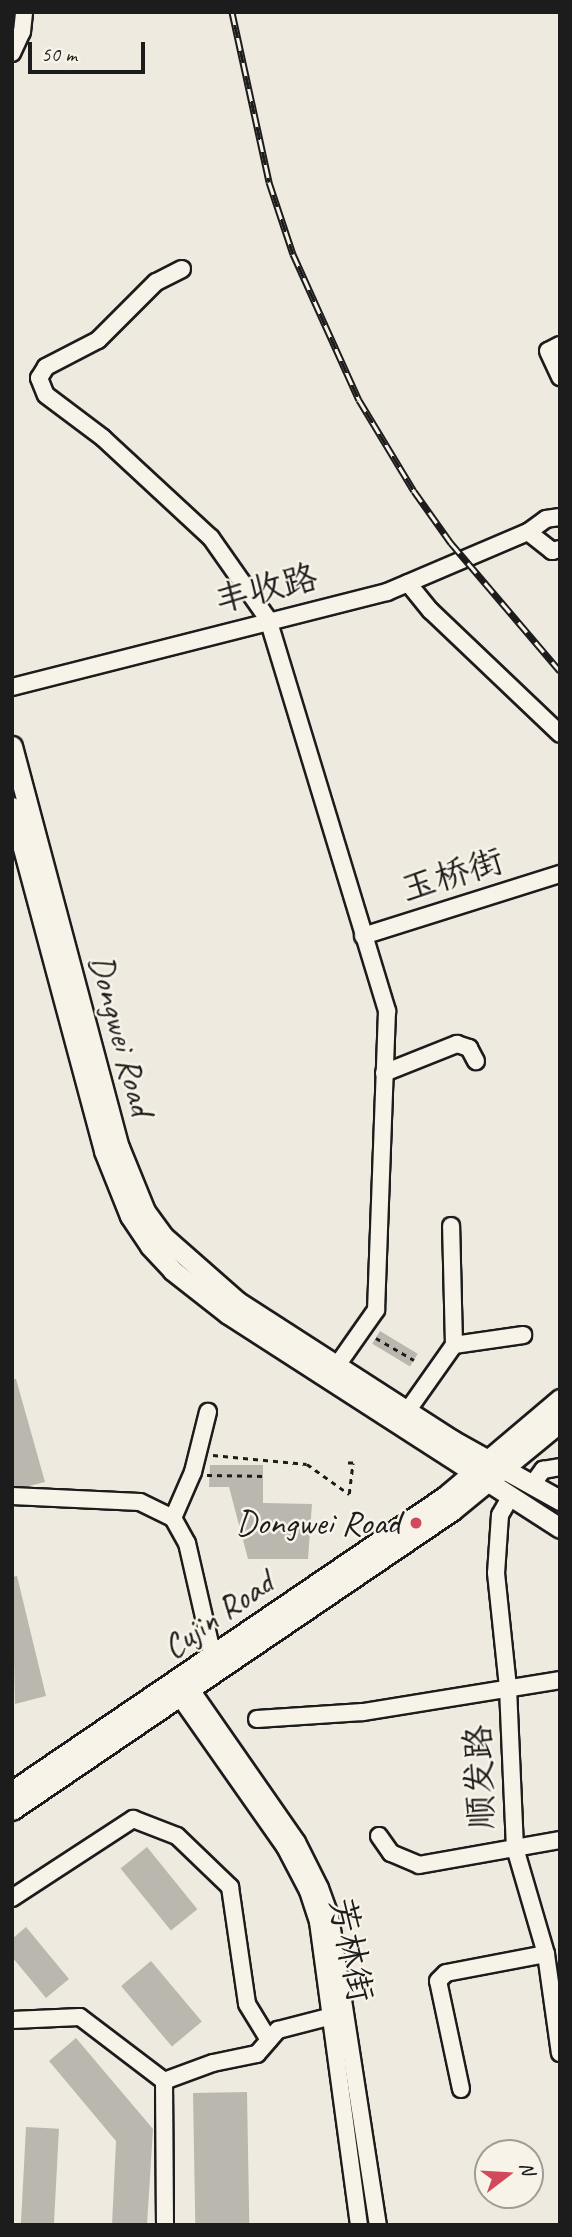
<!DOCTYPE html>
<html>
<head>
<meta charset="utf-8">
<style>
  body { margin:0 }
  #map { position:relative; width:572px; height:2237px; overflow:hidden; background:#eeeae0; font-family:Caveat,"LXGW WenKai TC",sans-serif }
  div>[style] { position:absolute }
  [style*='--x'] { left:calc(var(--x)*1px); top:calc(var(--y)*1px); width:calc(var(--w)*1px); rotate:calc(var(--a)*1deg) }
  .building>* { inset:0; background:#bab7af; transform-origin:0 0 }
  .path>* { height:2.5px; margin-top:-1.25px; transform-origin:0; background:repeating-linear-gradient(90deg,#1c1c1c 0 5px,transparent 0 10px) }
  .roads { filter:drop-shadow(2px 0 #1c1c1c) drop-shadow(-2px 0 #1c1c1c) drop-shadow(0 2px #1c1c1c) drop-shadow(0 -2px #1c1c1c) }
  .minor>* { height:16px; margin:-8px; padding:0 8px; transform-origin:8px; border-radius:8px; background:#f7f3e8 }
  .major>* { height:19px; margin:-9.5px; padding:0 9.5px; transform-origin:9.5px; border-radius:9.5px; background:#f7f3e8 }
  .rail>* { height:7px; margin-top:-3.5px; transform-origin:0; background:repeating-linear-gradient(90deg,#f7f3e8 0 13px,#1c1c1c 0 26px); box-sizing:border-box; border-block:2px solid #1c1c1c }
  .dots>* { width:19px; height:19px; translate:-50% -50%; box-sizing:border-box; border:4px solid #f7f3e8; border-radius:50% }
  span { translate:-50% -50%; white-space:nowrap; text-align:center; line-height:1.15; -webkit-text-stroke:5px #f7f3e8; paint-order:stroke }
  .street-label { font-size:35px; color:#1c1c1c }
  .poi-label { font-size:35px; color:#1c1c1c }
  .right { translate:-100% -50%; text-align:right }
  .frame { position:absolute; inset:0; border:14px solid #1c1c1c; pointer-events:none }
  .north { position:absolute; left:474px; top:2139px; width:70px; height:70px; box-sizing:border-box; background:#f7f3e8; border:2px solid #9f9d96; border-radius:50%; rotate:73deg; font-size:19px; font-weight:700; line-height:28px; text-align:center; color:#1c1c1c }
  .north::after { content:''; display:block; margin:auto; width:24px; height:32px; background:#d1495b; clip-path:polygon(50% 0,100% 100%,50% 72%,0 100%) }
  .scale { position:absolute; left:28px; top:42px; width:117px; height:32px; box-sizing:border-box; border:4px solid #1c1c1c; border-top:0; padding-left:9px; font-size:21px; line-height:24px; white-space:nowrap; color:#1c1c1c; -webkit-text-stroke:5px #f7f3e8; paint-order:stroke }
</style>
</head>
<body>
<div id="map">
  <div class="building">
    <div style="left:380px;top:1331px;width:44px;height:15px;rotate:31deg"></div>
    <div style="clip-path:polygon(12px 1379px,16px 1379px,45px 1482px,29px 1486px,12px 1486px)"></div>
    <div style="clip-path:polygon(210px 1465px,263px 1465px,263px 1503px,312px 1504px,308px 1559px,248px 1559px,229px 1487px,209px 1487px)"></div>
    <div style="clip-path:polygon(17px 1576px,46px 1696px,15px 1704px,12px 1577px)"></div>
    <div style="left:147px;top:1847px;width:80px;height:34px;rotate:51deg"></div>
    <div style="clip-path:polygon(26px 1927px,69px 1979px,46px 1998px,12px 1957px,12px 1939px)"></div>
    <div style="left:151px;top:1961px;width:79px;height:39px;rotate:50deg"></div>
    <div style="clip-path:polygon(76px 2038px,153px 2129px,147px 2225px,112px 2225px,116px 2141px,49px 2061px)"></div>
    <div style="left:247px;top:2092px;width:133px;height:54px;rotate:89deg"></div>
    <div style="left:26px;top:2127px;width:33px;height:98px;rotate:3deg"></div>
  </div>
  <div class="path">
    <div style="--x:376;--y:1338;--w:44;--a:30.1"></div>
    <div style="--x:213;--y:1455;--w:94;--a:5.5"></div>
    <div style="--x:307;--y:1464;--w:52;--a:35.5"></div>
    <div style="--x:349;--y:1494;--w:31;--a:-83"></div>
    <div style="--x:353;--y:1463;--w:9;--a:180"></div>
    <div style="--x:207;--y:1475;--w:56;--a:1"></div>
  </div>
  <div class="roads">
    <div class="minor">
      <div style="--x:12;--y:53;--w:23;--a:-65"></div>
      <div style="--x:22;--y:32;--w:20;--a:-84"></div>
      <div style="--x:182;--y:269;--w:29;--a:153"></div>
      <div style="--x:156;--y:282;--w:82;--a:135"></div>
      <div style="--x:98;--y:340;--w:59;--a:152.6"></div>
      <div style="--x:46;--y:367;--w:13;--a:122"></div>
      <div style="--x:39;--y:378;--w:18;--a:68"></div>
      <div style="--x:46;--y:395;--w:71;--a:37"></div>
      <div style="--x:103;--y:438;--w:147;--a:42.8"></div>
      <div style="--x:211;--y:538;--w:99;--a:54.9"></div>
      <div style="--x:268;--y:619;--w:410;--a:73.1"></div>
      <div style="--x:387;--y:1011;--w:299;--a:92.1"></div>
      <div style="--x:376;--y:1310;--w:78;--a:125.1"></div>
      <div style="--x:560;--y:345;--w:13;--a:153"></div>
      <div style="--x:548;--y:351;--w:29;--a:65"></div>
      <div style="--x:560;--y:517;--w:14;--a:172"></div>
      <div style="--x:546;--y:519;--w:22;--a:144"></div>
      <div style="--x:528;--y:532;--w:31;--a:38"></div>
      <div style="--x:552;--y:551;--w:8;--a:-14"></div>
      <div style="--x:408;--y:583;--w:36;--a:51"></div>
      <div style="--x:431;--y:611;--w:178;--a:43.6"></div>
      <div style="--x:12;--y:687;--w:387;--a:-14.2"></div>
      <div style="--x:387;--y:592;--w:153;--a:-23.1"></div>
      <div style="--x:363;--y:936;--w:207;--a:-17.5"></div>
      <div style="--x:384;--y:1073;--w:79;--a:-21.7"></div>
      <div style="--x:457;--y:1044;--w:13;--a:18"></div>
      <div style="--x:469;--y:1048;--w:15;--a:62"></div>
      <div style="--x:454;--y:1345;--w:70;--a:-8.2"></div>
      <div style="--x:401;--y:1420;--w:92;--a:-54.8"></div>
      <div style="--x:454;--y:1345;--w:119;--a:-91.4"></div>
      <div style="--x:532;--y:1485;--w:19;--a:-54"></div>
      <div style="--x:543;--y:1470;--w:17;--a:-10"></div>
      <div style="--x:12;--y:1496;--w:128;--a:2.7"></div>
      <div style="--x:140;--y:1502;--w:37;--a:26"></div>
      <div style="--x:173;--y:1518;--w:29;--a:61"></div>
      <div style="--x:187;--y:1543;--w:125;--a:77.1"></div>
      <div style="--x:511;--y:1496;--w:22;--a:120"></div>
      <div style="--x:500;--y:1515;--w:58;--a:93.9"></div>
      <div style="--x:496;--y:1573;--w:116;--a:84"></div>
      <div style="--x:508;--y:1688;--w:160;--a:87.5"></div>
      <div style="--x:515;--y:1848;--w:110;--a:73.7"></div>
      <div style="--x:546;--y:1954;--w:100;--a:82"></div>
      <div style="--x:173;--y:1518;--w:50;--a:-66.5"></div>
      <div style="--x:193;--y:1472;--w:62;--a:-76"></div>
      <div style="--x:176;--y:1685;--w:15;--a:70"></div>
      <div style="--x:181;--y:1699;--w:181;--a:54.9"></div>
      <div style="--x:285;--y:1847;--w:50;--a:62.4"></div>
      <div style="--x:308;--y:1891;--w:33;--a:72"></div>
      <div style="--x:318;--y:1922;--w:306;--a:82.3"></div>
      <div style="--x:181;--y:1685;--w:13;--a:29"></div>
      <div style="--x:192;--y:1691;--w:184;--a:55.2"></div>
      <div style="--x:297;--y:1842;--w:51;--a:63.4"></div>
      <div style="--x:320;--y:1888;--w:30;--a:70"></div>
      <div style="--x:330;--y:1916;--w:313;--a:81.2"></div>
      <div style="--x:257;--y:1719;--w:106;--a:-3.8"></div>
      <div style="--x:363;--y:1712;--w:200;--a:-9.2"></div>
      <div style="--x:379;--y:1836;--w:21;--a:55"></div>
      <div style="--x:391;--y:1853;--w:30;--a:23"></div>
      <div style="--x:419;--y:1865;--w:143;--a:-10.1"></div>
      <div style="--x:12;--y:1898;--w:145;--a:-33.1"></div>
      <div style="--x:133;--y:1819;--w:47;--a:21.1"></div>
      <div style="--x:177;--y:1836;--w:74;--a:43.9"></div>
      <div style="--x:230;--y:1887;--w:118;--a:81.7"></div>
      <div style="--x:247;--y:2004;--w:42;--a:58.6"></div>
      <div style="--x:12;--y:2020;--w:68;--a:-2.5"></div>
      <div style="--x:80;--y:2017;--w:106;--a:37.3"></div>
      <div style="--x:164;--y:2081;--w:52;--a:-20.2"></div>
      <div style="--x:213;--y:2063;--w:45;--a:-11.6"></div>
      <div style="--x:257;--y:2054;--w:32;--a:-49"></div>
      <div style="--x:278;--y:2030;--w:56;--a:-14.5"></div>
      <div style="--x:164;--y:2081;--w:144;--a:89.6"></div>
      <div style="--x:461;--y:2089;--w:110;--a:-102"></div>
      <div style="--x:438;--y:1981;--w:11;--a:-45"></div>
      <div style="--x:446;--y:1973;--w:102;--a:-10.8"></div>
    </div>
    <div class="major">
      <div style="--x:12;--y:746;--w:415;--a:75.1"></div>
      <div style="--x:119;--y:1147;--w:69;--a:67.9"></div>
      <div style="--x:145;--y:1211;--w:32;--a:54"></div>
      <div style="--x:164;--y:1237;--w:98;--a:41.3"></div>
      <div style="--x:238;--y:1302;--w:255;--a:32.8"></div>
      <div style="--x:452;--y:1440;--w:124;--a:29.1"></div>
      <div style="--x:12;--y:807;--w:356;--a:75"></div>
      <div style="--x:104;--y:1151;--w:70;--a:68.2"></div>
      <div style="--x:130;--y:1216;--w:36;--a:56"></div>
      <div style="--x:150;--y:1246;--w:33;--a:47"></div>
      <div style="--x:172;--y:1270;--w:71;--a:38.2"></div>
      <div style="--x:228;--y:1314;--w:395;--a:32.8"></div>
      <div style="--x:12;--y:1791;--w:523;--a:-34.24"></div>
      <div style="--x:444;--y:1497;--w:152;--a:-40.2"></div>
      <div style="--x:12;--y:1810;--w:533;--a:-34.23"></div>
      <div style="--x:453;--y:1510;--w:139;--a:-39.4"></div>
    </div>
  </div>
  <div class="rail">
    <div style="--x:232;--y:12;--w:174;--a:77.7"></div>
    <div style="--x:269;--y:182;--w:76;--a:71.6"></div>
    <div style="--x:293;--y:254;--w:160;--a:65.7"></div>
    <div style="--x:359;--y:400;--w:106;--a:58.9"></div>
    <div style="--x:414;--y:491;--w:64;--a:54.6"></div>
    <div style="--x:451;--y:543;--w:168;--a:49.6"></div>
  </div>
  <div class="dots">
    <div style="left:416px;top:1523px;background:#d1495b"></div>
  </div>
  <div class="street-label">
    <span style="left:266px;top:589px;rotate:-14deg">丰收路</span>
    <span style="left:452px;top:875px;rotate:-17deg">玉桥街</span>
    <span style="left:121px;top:1035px;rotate:75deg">Dongwei Road</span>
    <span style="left:218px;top:1615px;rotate:-35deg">Cujin Road</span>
    <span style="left:480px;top:1777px;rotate:-92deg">顺发路</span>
    <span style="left:351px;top:1950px;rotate:79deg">芳林街</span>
  </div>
  <div class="poi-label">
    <span class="right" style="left:400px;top:1523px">Dongwei Road</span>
  </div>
  <div class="frame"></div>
  <div class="north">N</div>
  <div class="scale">50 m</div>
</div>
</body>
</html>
